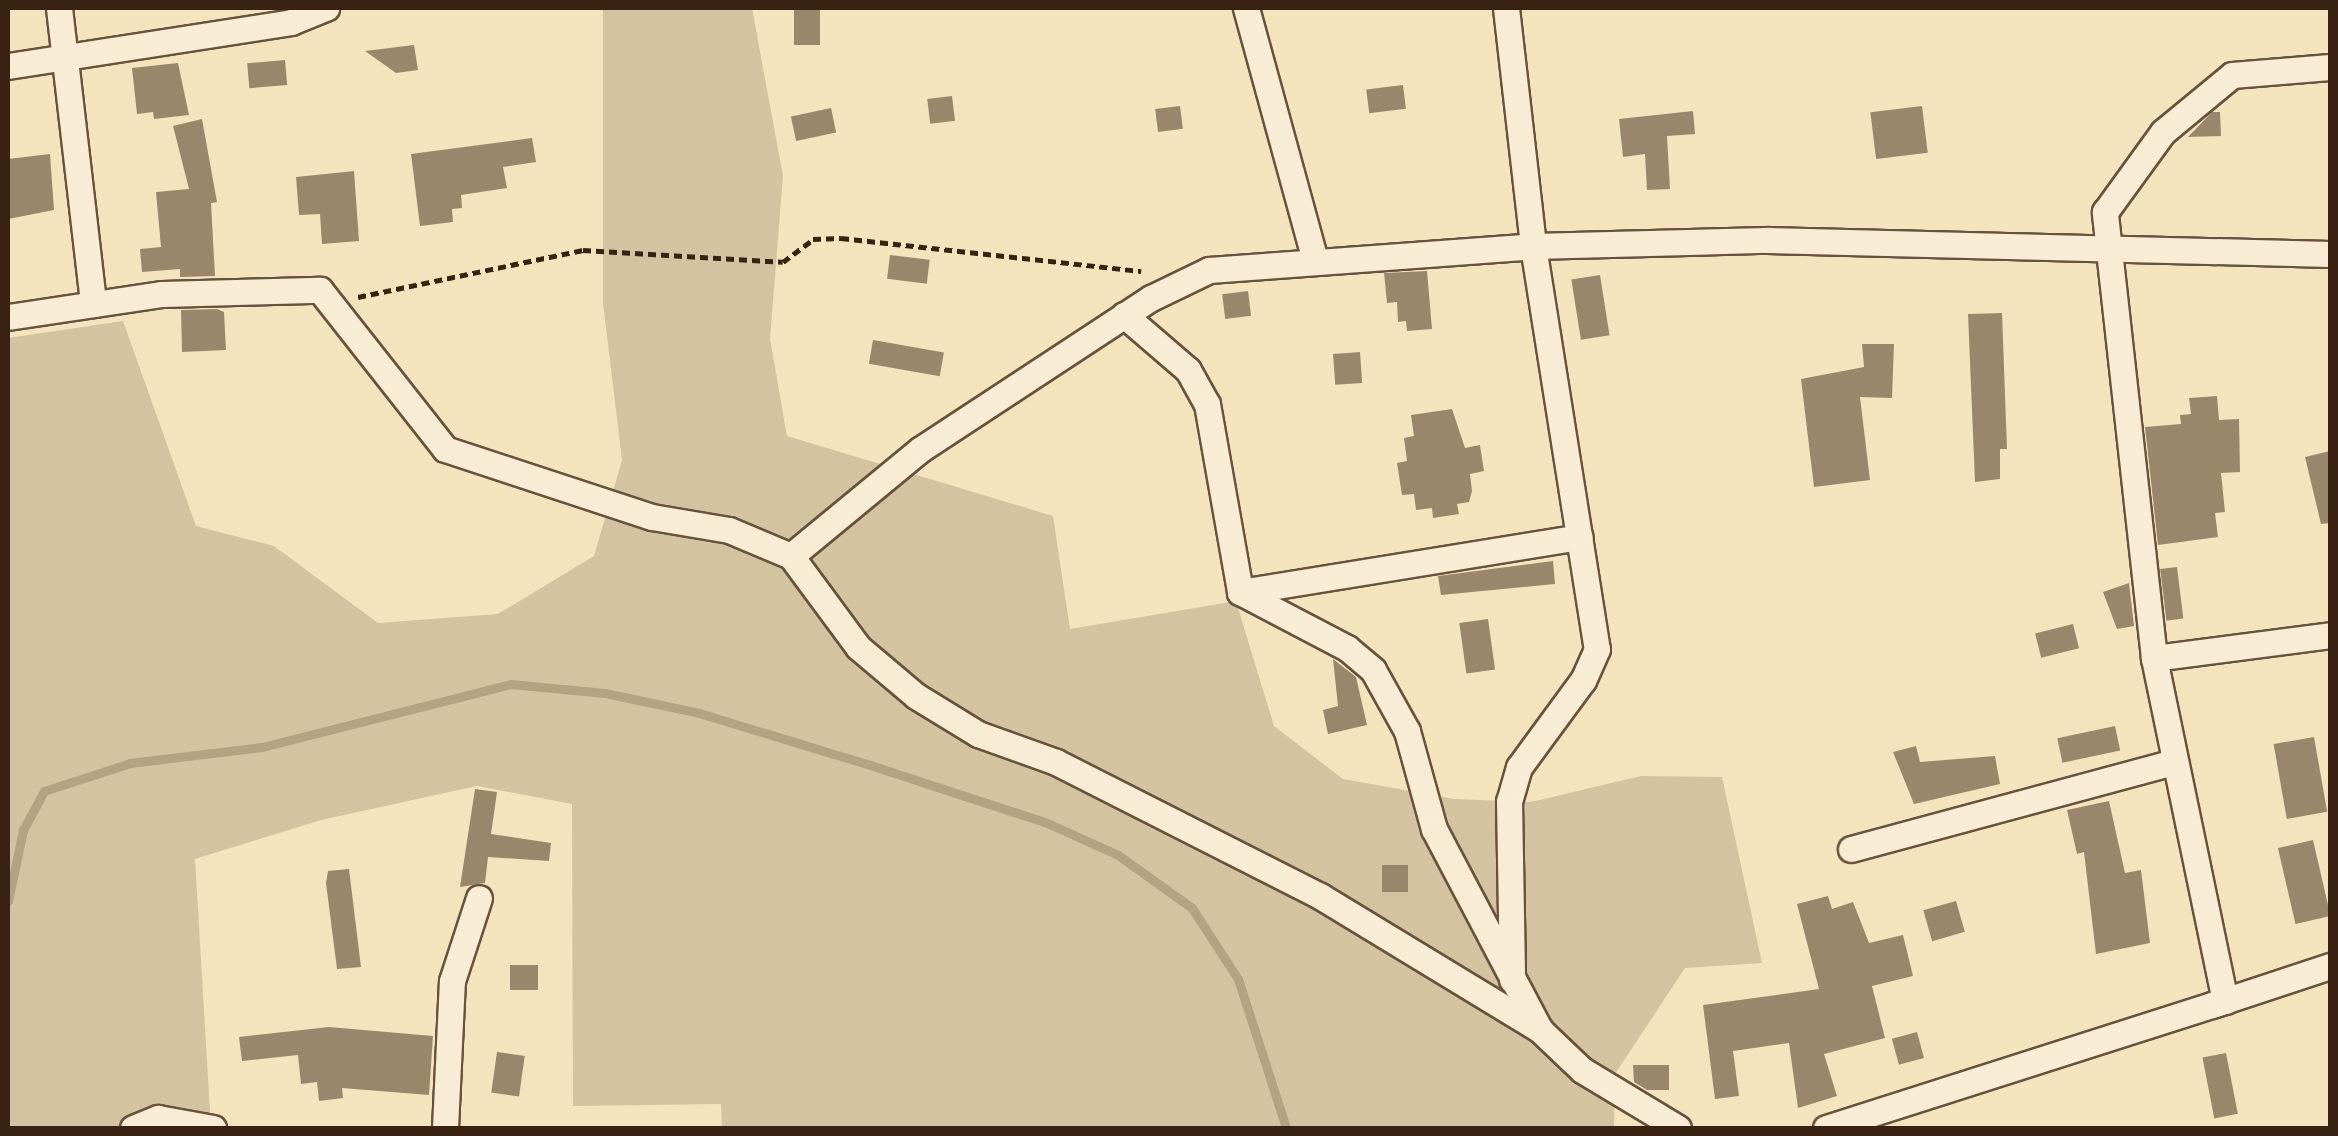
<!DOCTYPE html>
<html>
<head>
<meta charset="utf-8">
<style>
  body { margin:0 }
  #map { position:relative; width:2338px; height:1136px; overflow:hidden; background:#f4e4bd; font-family:"IM FELL French Canon",serif }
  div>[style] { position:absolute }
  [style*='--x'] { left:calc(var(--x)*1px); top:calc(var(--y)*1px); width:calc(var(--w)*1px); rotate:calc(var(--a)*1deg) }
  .green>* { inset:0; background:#d4c3a0 }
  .stream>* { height:9px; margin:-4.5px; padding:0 4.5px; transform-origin:4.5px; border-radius:4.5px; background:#b4a283 }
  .building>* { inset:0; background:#9a876b; transform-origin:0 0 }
  .path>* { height:5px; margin-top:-2.5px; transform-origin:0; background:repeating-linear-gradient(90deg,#392212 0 8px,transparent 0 13px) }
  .roads { filter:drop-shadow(2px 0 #68523d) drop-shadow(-2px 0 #68523d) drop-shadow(0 2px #68523d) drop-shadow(0 -2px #68523d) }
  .minor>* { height:25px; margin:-12.5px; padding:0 12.5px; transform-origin:12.5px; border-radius:12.5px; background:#f8edd4 }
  span { translate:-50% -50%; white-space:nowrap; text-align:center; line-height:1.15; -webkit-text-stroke:9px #f8edd4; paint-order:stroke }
  .frame { position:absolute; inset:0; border:10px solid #392212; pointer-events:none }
</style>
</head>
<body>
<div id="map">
  <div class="green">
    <div style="clip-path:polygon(603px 8px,752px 8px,783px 176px,770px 339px,787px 436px,1053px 516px,1070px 629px,1236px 601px,1274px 726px,1343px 779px,1454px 799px,1531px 802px,1641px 776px,1722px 777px,1762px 963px,1685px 968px,1615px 1074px,1614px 1128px,722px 1128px,721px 1104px,573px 1106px,572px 804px,477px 786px,321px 820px,195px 859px,211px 1128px,8px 1128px,8px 338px,123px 321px,196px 526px,274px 546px,378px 623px,498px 614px,594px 556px,622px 460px,603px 303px)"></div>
  </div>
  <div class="stream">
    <div style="--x:8;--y:901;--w:73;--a:-78.1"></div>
    <div style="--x:23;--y:830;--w:44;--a:-61.7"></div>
    <div style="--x:44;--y:791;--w:90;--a:-18"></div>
    <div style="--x:130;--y:763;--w:133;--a:-6.9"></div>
    <div style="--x:262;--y:747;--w:257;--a:-14.2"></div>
    <div style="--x:511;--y:684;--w:94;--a:5.5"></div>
    <div style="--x:605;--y:693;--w:96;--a:12"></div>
    <div style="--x:699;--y:713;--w:172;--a:16.9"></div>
    <div style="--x:864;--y:763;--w:190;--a:18.1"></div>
    <div style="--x:1045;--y:822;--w:80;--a:24.3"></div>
    <div style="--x:1118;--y:855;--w:91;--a:35.6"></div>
    <div style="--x:1192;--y:908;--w:85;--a:57.1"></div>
    <div style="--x:1238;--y:979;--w:157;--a:72.1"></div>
  </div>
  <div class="building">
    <div style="left:794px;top:8px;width:26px;height:37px"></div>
    <div style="clip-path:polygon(414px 45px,418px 70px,396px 73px,365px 51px)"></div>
    <div style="left:285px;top:60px;width:25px;height:38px;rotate:85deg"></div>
    <div style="clip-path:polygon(178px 63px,189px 115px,154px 119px,153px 112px,137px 114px,132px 68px)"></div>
    <div style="left:1403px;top:85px;width:24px;height:37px;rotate:83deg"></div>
    <div style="left:952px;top:96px;width:25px;height:25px;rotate:83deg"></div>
    <div style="left:1180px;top:106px;width:23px;height:25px;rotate:83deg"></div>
    <div style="left:1922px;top:106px;width:47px;height:52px;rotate:83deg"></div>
    <div style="left:831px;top:108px;width:25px;height:41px;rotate:78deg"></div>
    <div style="clip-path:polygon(1693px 111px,1695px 134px,1667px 136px,1670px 189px,1647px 190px,1645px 154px,1623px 157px,1619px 119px)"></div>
    <div style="clip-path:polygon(2212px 112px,2220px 112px,2221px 136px,2188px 137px)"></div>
    <div style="clip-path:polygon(202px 119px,217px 202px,211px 203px,215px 276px,180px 277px,180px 269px,142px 272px,140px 249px,161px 247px,156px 192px,189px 189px,173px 126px)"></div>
    <div style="clip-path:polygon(532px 138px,536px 162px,503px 167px,507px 188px,461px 195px,462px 208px,452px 209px,453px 222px,420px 226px,411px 154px)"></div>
    <div style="clip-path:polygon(50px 154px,54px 210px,8px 219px,8px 159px)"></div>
    <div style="clip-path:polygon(354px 171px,359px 241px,322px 244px,320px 214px,299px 215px,296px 177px)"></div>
    <div style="left:890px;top:255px;width:40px;height:24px;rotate:7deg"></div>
    <div style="clip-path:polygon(1427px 271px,1432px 329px,1407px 331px,1406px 321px,1398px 322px,1397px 302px,1387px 303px,1384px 273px)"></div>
    <div style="left:1600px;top:275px;width:61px;height:29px;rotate:81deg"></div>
    <div style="left:1248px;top:291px;width:25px;height:26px;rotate:83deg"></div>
    <div style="clip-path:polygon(217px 309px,224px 312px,226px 350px,182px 352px,181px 310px)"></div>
    <div style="clip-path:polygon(2002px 313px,2007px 449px,2000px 449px,2000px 479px,1975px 482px,1968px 314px)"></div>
    <div style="left:873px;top:340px;width:72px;height:24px;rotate:10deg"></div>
    <div style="clip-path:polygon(1862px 344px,1894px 344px,1892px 398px,1860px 397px,1870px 480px,1814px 487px,1801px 379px,1864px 367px)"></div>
    <div style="left:1360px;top:352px;width:31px;height:27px;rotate:86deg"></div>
    <div style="clip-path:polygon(2217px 396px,2219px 420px,2239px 419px,2240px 472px,2221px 473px,2225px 512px,2215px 513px,2218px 537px,2158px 545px,2145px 427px,2181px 424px,2180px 415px,2191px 414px,2189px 398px)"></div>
    <div style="clip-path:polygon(1452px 409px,1465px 448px,1480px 445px,1484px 471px,1470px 474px,1472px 491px,1469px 502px,1457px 504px,1459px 514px,1433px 518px,1432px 508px,1416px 510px,1414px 494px,1402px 495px,1397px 463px,1407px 461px,1404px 438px,1414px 436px,1411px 415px)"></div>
    <div style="clip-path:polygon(2330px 451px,2330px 523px,2321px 524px,2305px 457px)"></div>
    <div style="clip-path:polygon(1553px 561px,1555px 584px,1441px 595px,1438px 576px)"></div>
    <div style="left:2177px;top:567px;width:52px;height:17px;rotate:83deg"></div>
    <div style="clip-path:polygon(2129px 583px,2134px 626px,2117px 629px,2103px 592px)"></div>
    <div style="left:1488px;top:619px;width:51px;height:29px;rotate:82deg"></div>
    <div style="left:2073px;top:624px;width:25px;height:39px;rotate:76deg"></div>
    <div style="clip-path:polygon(1333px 659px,1356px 677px,1367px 725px,1328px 734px,1323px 710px,1338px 706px)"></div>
    <div style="left:2115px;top:726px;width:25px;height:59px;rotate:78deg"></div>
    <div style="left:2314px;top:737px;width:76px;height:41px;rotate:80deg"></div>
    <div style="clip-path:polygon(1916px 746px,1920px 762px,1995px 756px,2000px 784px,1914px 804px,1893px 752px)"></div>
    <div style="clip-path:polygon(475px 789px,497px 792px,491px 834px,551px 843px,549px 861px,488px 857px,485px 883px,460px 887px)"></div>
    <div style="clip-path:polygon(2109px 801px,2125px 873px,2141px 870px,2150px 943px,2096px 954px,2084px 852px,2077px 854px,2067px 810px)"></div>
    <div style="left:2313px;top:840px;width:78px;height:36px;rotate:77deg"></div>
    <div style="left:1382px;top:865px;width:26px;height:27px"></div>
    <div style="clip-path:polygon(349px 869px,361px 967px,337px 969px,326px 883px,328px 871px)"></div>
    <div style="clip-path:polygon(1828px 896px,1832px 909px,1853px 902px,1869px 943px,1903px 935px,1913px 976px,1872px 986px,1885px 1038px,1824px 1054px,1837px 1096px,1798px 1108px,1789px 1043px,1733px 1051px,1739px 1096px,1715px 1099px,1703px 1005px,1819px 989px,1797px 904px)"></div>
    <div style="left:1956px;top:901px;width:32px;height:34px;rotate:74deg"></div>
    <div style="left:538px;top:965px;width:25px;height:28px;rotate:90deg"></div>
    <div style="clip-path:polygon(329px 1027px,433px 1036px,429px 1095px,342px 1088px,343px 1098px,319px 1101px,317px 1082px,301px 1084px,298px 1055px,242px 1061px,239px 1037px)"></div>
    <div style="left:1917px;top:1032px;width:27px;height:26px;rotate:75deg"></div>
    <div style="left:497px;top:1052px;width:28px;height:41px;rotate:8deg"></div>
    <div style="left:2226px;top:1053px;width:62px;height:24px;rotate:79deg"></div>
    <div style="clip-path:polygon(1633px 1065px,1669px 1065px,1669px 1090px,1647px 1090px,1634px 1082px)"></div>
  </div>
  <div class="path">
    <div style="--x:358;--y:297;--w:230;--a:-11.8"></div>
    <div style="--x:583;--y:250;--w:200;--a:3.4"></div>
    <div style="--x:783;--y:262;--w:38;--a:-37"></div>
    <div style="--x:813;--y:239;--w:28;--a:-2"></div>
    <div style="--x:841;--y:238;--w:302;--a:6.3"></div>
  </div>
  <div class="roads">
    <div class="minor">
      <div style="--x:59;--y:8;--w:298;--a:83.4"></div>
      <div style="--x:1246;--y:8;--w:262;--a:74.7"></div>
      <div style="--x:1506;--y:8;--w:240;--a:83.5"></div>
      <div style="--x:1533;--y:246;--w:408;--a:81"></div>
      <div style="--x:1597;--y:649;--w:34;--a:114"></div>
      <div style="--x:1583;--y:680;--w:108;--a:126.3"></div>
      <div style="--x:1519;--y:767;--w:35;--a:106"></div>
      <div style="--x:1509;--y:801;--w:179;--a:89"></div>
      <div style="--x:8;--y:66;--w:286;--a:-8.8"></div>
      <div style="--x:291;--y:22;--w:38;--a:-22"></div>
      <div style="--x:1124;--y:315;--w:84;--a:40.7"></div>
      <div style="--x:1188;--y:370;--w:39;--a:61"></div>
      <div style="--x:1207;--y:404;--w:191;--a:80"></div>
      <div style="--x:1240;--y:592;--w:121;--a:27.6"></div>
      <div style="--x:1347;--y:648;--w:34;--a:40"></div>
      <div style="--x:1373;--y:670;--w:70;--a:60.9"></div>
      <div style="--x:1407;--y:731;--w:102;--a:74.6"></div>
      <div style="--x:1434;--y:829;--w:223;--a:62.2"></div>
      <div style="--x:8;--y:317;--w:156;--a:-8.5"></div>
      <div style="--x:162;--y:294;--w:158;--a:-1.5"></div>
      <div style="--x:320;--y:290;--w:202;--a:51.8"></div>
      <div style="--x:445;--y:449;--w:218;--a:18.2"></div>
      <div style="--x:652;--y:517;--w:78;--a:9.6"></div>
      <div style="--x:729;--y:530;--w:67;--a:22.8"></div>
      <div style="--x:791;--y:556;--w:113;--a:53.6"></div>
      <div style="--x:858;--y:647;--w:76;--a:40.2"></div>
      <div style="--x:916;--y:696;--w:73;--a:31.5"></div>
      <div style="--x:978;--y:734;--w:83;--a:19.7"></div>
      <div style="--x:1056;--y:762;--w:296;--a:26.9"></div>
      <div style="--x:1320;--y:896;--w:258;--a:31.3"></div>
      <div style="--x:1540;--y:1030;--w:58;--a:43.6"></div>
      <div style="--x:1582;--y:1070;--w:112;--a:31.1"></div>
      <div style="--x:791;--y:556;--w:168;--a:-39.5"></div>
      <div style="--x:921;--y:449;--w:275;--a:-33.3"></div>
      <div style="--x:1151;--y:298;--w:64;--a:-25.8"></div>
      <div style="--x:1209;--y:270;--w:325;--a:-4.2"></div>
      <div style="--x:1533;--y:246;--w:234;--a:-1.5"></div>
      <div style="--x:1767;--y:240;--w:563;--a:1.42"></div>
      <div style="--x:1240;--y:592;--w:344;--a:-9.2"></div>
      <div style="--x:2154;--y:658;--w:177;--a:-7.4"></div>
      <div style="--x:1851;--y:849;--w:335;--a:-15.1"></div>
      <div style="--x:2212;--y:1005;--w:124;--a:-18.3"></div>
      <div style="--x:133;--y:1128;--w:27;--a:-22"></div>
      <div style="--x:158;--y:1118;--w:56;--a:10.3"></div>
      <div style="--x:445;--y:1128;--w:147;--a:-87.3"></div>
      <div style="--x:452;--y:981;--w:87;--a:-72"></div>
      <div style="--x:1826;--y:1128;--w:419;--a:-17.7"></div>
      <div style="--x:2225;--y:1001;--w:350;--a:-101.7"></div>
      <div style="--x:2154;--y:658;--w:449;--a:-96.3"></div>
      <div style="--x:2105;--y:212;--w:99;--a:-54.1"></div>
      <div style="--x:2163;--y:132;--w:89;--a:-39.6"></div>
      <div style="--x:2232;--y:75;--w:98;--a:-4.7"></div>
    </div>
  </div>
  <div class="frame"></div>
</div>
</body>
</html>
